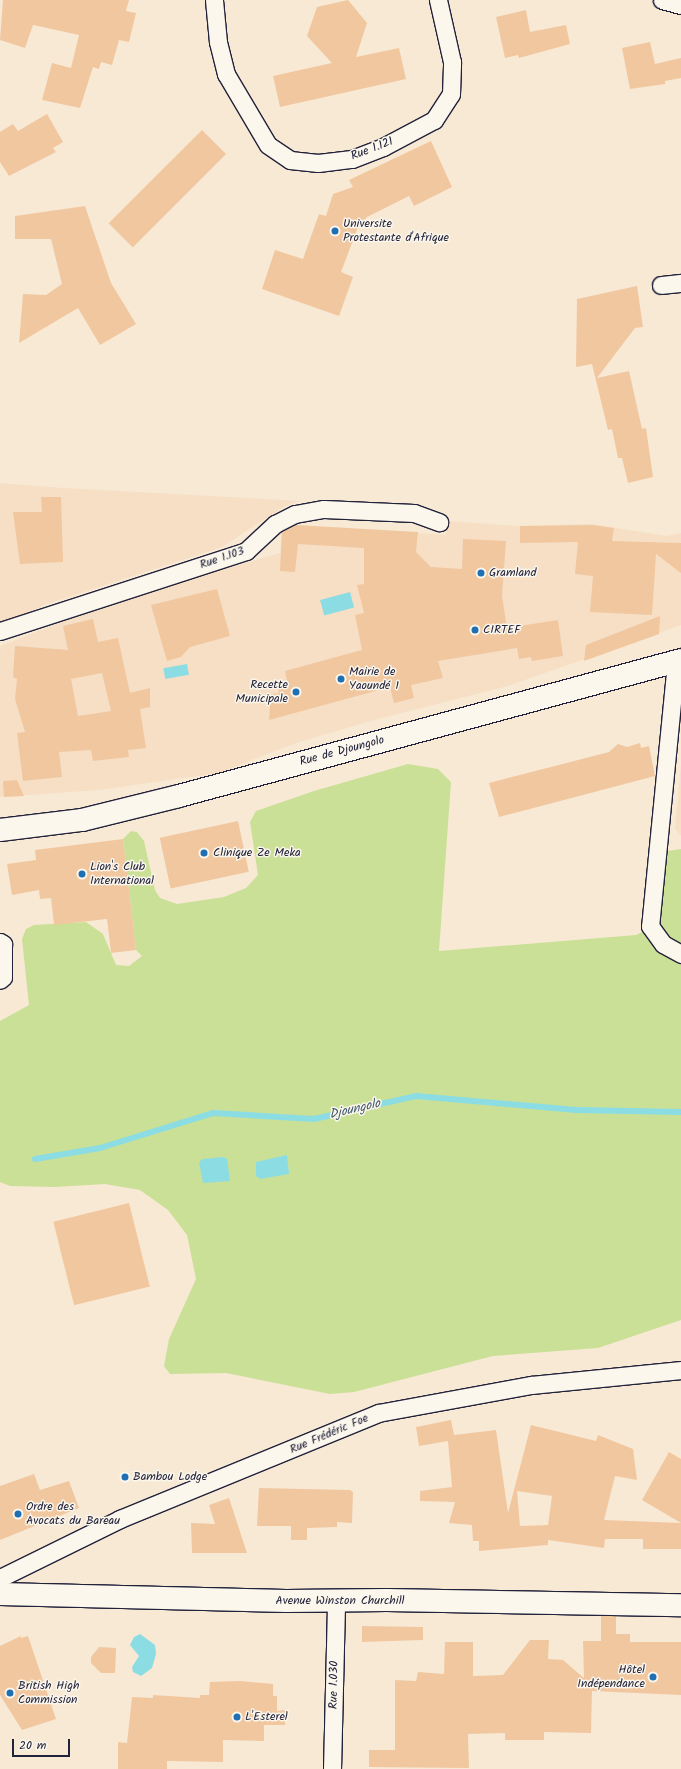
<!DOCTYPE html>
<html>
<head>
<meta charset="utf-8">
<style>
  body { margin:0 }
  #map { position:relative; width:681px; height:1769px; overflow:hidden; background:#f8e9d5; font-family:Kalam,sans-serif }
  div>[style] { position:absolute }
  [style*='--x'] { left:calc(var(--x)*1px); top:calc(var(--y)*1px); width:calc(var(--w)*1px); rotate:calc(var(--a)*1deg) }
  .built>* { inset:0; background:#f6dfc5 }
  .green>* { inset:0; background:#cae096 }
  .water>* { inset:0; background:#8bdde3; transform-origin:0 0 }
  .stream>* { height:6px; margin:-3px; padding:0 3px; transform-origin:3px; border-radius:3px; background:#8bdde3 }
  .building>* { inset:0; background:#f1c7a0; transform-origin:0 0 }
  .roads { filter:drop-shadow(1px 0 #22223b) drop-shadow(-1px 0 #22223b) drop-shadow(0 1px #22223b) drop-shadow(0 -1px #22223b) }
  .street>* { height:17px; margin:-8.5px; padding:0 8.5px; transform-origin:8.5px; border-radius:8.5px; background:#fbf7ec }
  .secondary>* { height:22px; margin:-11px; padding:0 11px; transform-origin:11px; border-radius:11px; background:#fbf7ec }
  .dots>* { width:11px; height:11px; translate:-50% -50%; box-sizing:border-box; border:2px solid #fbf7ec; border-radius:50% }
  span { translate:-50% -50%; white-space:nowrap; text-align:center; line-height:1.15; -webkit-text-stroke:3px #fbf7ec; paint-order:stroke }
  .street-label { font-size:12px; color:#22223b }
  .poi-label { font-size:12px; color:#22223b }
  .left { translate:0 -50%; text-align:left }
  .right { translate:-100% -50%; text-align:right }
  .water-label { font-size:13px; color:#425a6d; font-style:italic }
  .scale { position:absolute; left:12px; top:1739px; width:58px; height:18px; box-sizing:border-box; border:2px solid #22223b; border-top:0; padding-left:5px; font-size:12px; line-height:14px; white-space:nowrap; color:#22223b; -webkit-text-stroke:3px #fbf7ec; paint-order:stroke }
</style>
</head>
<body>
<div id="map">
  <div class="built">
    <div style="clip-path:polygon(0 483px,63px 488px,300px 501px,285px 506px,222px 547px,44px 605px,0 626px)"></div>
    <div style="clip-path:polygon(447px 521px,518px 526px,592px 524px,667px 536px,681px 533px,681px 625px,508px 686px,378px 719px,296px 743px,219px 773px,99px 790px,0 797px,0 646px,122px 599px,280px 553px,282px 524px,446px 535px)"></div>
    <div style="clip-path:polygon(681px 765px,681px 836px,675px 828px)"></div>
  </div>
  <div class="green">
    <div style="clip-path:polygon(408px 764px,438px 769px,451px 782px,439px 951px,636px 935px,642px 932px,660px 857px,668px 851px,681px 849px,681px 1320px,598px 1348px,493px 1356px,354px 1392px,330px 1394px,226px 1373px,170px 1374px,164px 1366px,169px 1339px,196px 1279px,187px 1235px,168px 1210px,140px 1190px,105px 1184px,55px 1187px,10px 1186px,0 1182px,0 1021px,29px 1005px,22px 939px,26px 929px,34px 925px,86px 922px,103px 934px,116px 965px,129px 966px,142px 956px,136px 950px,123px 839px,131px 831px,137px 832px,144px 841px,155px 890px,160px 898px,177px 904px,224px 897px,246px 888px,258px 875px,250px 822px,256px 811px,314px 791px)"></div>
  </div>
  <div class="water">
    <div style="left:350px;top:592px;width:16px;height:31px;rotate:75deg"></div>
    <div style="left:187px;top:664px;width:11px;height:24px;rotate:80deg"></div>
    <div style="clip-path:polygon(287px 1155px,289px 1174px,260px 1179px,256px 1176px,256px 1162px)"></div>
    <div style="clip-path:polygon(223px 1157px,227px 1159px,230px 1181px,203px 1183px,199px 1162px,203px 1159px)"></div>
    <div style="clip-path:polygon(140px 1634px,155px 1645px,156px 1654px,152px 1668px,141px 1676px,133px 1672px,132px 1667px,139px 1656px,130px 1645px,134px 1637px)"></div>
  </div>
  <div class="stream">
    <div style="--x:35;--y:1159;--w:66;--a:-9.6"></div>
    <div style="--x:100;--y:1148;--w:118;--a:-17.2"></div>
    <div style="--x:213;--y:1113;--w:101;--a:3.4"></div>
    <div style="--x:314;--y:1119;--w:105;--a:-12.7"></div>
    <div style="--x:416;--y:1096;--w:161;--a:5"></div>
    <div style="--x:576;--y:1110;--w:105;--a:1.1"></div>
  </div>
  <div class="building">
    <div style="clip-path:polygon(3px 0,129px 0,126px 11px,136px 13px,129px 42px,119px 40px,112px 65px,101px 62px,99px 69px,93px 67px,80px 108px,42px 100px,52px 63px,71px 68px,79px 35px,33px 25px,25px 48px,0 40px)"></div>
    <div style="clip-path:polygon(348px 0,367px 23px,356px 57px,399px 48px,406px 79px,280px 107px,273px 76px,332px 63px,307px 36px,317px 7px)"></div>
    <div style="clip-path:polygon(526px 10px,530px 32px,566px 25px,570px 44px,519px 58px,518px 55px,505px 58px,496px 17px)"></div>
    <div style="clip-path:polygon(650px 42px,655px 64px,681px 58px,681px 78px,665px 81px,665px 84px,630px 89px,622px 48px)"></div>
    <div style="clip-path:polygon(47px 114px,63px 142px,53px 148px,56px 152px,9px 176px,0 162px,0 132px,13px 124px,18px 131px)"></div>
    <div style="left:202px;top:130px;width:34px;height:132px;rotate:45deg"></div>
    <div style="clip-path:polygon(431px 141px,452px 187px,414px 206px,409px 196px,367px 217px,358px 227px,341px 272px,353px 277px,339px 316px,262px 289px,275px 250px,303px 259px,319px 214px,326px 216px,333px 194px,353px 187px,349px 180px)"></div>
    <div style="clip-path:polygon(85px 206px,111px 283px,136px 324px,100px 345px,78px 308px,19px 343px,23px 294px,46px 295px,62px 284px,51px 239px,15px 239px,15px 216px)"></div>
    <div style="clip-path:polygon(637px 286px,643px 327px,635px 328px,597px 378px,629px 371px,642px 429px,646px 428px,653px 477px,628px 483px,622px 458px,618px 458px,612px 429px,608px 430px,592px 364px,576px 367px,577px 299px)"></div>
    <div style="clip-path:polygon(41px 497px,61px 497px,63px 562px,20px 564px,13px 512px,42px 512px)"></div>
    <div style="clip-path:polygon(295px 525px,418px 532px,416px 552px,431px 567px,462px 569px,463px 539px,506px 541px,502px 596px,507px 628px,558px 620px,563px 656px,532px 661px,531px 657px,519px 659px,517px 648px,438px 661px,443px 678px,411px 685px,414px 698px,394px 703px,390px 687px,269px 720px,271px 694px,279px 693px,277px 683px,287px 681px,285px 671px,362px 650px,355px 615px,364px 613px,357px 585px,364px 584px,364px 548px,298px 544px,295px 572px,280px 571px,282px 532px)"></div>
    <div style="clip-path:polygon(592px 525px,614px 528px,612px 541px,681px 543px,681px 573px,656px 554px,652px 615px,590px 612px,593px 576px,575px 574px,578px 542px,520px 543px,520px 526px)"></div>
    <div style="clip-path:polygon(217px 589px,230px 636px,190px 647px,181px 657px,167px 661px,151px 605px)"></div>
    <div style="clip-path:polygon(660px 616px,659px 634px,584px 661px,586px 645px)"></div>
    <div style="clip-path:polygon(evenodd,93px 619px,98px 642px,118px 638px,130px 693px,150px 688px,150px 707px,140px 709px,146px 748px,128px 750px,129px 757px,93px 761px,91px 750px,59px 752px,62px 777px,23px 781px,17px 733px,25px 732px,15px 699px,17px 679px,13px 677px,15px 646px,68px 650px,63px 626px,93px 619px,102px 673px,111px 711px,78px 716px,71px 679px,102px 673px)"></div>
    <div style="clip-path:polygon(640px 743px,641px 748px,649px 746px,655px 776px,499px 817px,489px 783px,609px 752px,618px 744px,627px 747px)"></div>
    <div style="clip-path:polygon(17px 780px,24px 796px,4px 797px,3px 781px)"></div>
    <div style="left:238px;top:821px;width:52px;height:80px;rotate:78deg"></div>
    <div style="clip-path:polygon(123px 839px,136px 950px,111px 953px,107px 919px,54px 925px,51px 898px,40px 899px,39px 890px,12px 895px,7px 864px,36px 860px,35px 850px)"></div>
    <div style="left:129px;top:1203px;width:86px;height:78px;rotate:76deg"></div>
    <div style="clip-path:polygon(evenodd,451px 1420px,454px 1435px,496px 1430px,508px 1513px,531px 1425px,596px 1441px,598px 1435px,633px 1449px,637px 1480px,615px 1476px,604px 1520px,681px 1523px,681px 1549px,643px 1549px,643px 1539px,605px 1539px,604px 1548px,548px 1540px,548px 1545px,479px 1551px,479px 1541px,473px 1541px,472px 1525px,449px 1523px,455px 1502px,420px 1501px,420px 1491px,452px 1487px,448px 1441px,419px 1446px,416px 1427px,451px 1420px,517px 1491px,552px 1496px,548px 1525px,520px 1526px,517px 1491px)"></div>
    <div style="clip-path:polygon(669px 1452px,681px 1459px,681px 1523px,642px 1500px)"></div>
    <div style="clip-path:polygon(34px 1474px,40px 1490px,69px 1481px,79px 1508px,0 1540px,0 1486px)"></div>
    <div style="clip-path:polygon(259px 1488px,350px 1490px,353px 1492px,352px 1523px,337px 1522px,337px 1527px,307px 1528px,307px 1540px,291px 1540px,291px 1526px,257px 1526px)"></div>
    <div style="clip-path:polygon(229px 1498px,247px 1553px,192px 1553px,191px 1523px,215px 1524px,209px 1505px)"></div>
    <div style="clip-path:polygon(601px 1616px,616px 1616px,616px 1634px,630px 1634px,630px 1642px,681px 1642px,681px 1695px,592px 1691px,591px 1733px,544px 1732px,544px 1740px,505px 1740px,505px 1733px,468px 1734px,469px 1768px,369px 1767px,369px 1750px,395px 1750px,395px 1680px,416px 1681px,418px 1672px,444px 1674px,445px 1642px,473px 1642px,473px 1676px,503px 1675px,530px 1640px,549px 1640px,548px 1659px,563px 1660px,584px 1678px,583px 1641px,601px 1641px)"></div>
    <div style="clip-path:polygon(362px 1626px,423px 1627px,423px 1640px,362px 1642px)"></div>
    <div style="clip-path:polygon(21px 1636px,21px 1638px,28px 1636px,56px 1719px,22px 1730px,0 1695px,0 1646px)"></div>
    <div style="clip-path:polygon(99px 1647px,116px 1648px,115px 1673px,101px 1673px,91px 1663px,91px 1657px)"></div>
    <div style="clip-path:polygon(240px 1681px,273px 1684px,273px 1696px,277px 1696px,277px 1711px,285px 1710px,285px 1725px,264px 1725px,264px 1741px,223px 1740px,223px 1762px,167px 1761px,167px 1769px,118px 1769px,118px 1742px,127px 1743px,132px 1697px,153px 1698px,153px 1695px,200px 1698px,200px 1695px,209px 1695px,210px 1682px)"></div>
  </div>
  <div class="roads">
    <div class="street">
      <div style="--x:214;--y:0;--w:42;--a:84.6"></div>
      <div style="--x:218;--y:42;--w:33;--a:76"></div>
      <div style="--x:226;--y:74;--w:82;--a:59.4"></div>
      <div style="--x:268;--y:145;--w:27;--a:34"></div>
      <div style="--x:290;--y:160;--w:28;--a:6"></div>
      <div style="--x:318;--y:163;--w:34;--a:-7"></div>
      <div style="--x:352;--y:159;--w:33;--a:-21"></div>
      <div style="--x:383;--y:147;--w:58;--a:-27.9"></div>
      <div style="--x:434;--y:120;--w:31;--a:-57"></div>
      <div style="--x:451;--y:94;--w:32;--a:-88"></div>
      <div style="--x:452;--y:62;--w:64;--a:-102.7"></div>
      <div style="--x:662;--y:0;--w:20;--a:15"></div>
      <div style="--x:661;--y:285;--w:20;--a:-6"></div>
      <div style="--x:0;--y:631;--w:259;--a:-18"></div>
      <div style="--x:246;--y:551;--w:40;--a:-43"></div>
      <div style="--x:275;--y:524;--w:22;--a:-27"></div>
      <div style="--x:295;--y:514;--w:29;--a:-10"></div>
      <div style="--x:324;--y:509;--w:90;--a:2.5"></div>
      <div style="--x:414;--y:513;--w:27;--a:20"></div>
      <div style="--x:676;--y:662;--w:265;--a:95.6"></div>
      <div style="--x:650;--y:926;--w:22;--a:54"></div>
      <div style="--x:663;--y:944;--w:21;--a:29"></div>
      <div style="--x:0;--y:942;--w:4;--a:34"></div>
      <div style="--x:3;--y:944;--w:33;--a:90"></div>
      <div style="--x:3;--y:977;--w:4;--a:135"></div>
      <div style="--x:0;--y:1578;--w:134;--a:-26.2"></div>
      <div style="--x:120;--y:1519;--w:279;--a:-22.3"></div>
      <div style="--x:378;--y:1413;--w:156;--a:-10.4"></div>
      <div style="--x:531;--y:1385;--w:151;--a:-5.7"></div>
      <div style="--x:332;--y:1769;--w:169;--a:-88.6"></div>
    </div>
    <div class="secondary">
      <div style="--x:0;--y:830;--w:83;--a:-7"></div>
      <div style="--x:82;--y:820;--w:100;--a:-13.9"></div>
      <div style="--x:179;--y:796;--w:520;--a:-15.16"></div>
      <div style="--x:0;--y:1594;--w:286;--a:1.4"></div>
      <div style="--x:286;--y:1601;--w:101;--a:-0.6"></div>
      <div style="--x:387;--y:1600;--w:294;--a:1"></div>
    </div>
  </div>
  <div class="dots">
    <div style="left:335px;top:231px;background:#1f6fb2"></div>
    <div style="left:481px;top:573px;background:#1f6fb2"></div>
    <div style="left:475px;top:630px;background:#1f6fb2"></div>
    <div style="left:341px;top:679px;background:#1f6fb2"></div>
    <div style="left:296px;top:692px;background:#1f6fb2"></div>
    <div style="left:204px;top:853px;background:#1f6fb2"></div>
    <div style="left:82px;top:874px;background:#1f6fb2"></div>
    <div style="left:125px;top:1477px;background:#1f6fb2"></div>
    <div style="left:18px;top:1514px;background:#1f6fb2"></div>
    <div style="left:653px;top:1677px;background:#1f6fb2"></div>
    <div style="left:10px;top:1693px;background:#1f6fb2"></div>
    <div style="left:237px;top:1717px;background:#1f6fb2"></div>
  </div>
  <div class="street-label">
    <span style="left:372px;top:149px;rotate:-21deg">Rue 1.121</span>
    <span style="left:222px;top:558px;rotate:-19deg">Rue 1.103</span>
    <span style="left:342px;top:751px;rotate:-15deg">Rue de Djoungolo</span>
    <span style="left:329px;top:1434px;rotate:-23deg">Rue Frédéric Foe</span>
    <span style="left:340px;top:1601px">Avenue Winston Churchill</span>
    <span style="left:334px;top:1685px;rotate:-89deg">Rue 1.030</span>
  </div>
  <div class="poi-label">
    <span class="left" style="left:343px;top:231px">Universite<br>Protestante d'Afrique</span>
    <span class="left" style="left:489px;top:573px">Gramland</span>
    <span class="left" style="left:483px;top:630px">CIRTEF</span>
    <span class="left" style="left:349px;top:679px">Mairie de<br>Yaoundé 1</span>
    <span class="right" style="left:288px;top:692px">Recette<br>Municipale</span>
    <span class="left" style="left:213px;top:853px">Clinique Ze Meka</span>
    <span class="left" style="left:90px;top:874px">Lion's Club<br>International</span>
    <span class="left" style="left:133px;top:1477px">Bambou Lodge</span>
    <span class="left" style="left:26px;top:1514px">Ordre des<br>Avocats du Bareau</span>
    <span class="right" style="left:645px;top:1677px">Hôtel<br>Indépendance</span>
    <span class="left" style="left:18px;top:1693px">British High<br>Commission</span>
    <span class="left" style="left:245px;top:1717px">L'Esterel</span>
  </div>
  <div class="water-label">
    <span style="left:355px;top:1110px;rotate:-13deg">Djoungolo</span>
  </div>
  <div class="scale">20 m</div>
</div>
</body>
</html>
